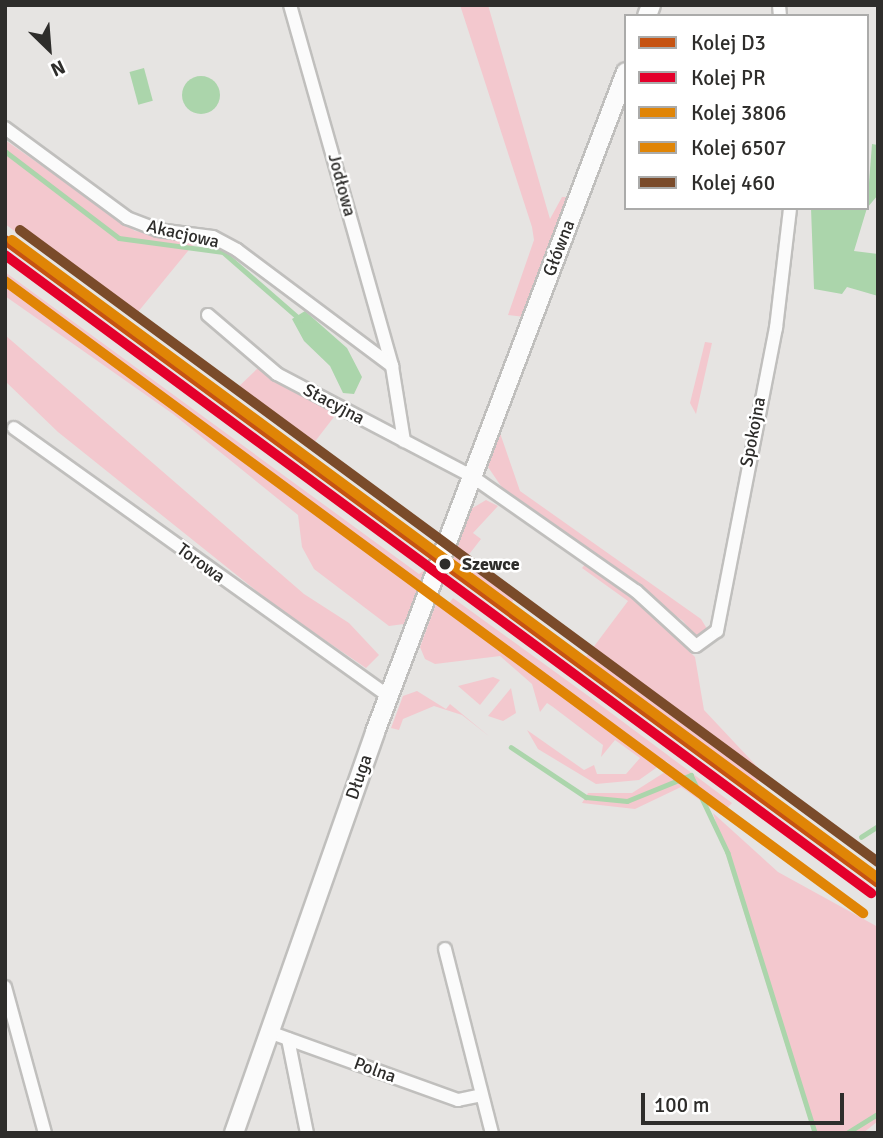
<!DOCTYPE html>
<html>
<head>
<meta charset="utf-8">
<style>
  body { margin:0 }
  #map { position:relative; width:883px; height:1138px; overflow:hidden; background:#e6e4e2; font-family:Signika,sans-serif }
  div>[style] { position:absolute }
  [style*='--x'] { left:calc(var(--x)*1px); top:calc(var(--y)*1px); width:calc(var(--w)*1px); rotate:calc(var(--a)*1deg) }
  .green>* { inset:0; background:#f3c8ce }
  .water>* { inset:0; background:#abd5ab; transform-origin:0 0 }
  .round { border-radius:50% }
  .stream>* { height:4.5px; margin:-2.25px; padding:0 2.25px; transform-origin:2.25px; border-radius:2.25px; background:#abd5ab }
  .roads { filter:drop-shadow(2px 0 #c0bfbd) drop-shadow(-2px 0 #c0bfbd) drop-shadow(0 2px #c0bfbd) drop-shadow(0 -2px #c0bfbd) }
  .street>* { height:12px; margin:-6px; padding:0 6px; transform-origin:6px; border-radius:6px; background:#fbfbfb }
  .secondary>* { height:18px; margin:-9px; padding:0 9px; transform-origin:9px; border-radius:9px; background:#fbfbfb }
  .rail-1>* { height:10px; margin:-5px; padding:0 5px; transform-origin:5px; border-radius:5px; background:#c65312 }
  .rail-2>* { height:10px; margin:-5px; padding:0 5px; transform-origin:5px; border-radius:5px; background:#e4002b }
  .rail-3>* { height:10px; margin:-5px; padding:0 5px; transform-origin:5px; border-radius:5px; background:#e08506 }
  .rail-4>* { height:10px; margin:-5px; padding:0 5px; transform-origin:5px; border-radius:5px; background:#e08506 }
  .rail-5>* { height:10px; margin:-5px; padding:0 5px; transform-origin:5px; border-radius:5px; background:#7a4b2a }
  .dots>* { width:19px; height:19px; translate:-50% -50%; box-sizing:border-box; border:4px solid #fff; border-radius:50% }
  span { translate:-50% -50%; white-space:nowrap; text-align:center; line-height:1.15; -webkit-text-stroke:5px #fff; paint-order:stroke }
  .street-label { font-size:18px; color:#2e2d2b }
  .stop-label { font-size:18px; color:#2e2d2b; font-weight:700 }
  .left { translate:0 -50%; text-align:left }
  .frame { position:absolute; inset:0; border:7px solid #2e2d2b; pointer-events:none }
  .legend { position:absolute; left:624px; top:14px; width:245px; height:196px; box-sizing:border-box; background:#fff; border:2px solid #ababaa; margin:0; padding:9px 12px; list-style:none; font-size:21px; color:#2e2d2b }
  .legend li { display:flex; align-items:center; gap:14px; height:35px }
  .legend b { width:35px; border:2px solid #ababaa }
  .north { position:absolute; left:14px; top:14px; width:70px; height:70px; -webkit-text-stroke:5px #fff; paint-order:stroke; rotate:155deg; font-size:19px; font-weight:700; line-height:28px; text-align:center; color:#2e2d2b }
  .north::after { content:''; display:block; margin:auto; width:24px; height:32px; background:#2e2d2b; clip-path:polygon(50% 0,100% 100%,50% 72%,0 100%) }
  .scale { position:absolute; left:641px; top:1093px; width:203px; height:32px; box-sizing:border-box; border:4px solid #2e2d2b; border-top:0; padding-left:9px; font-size:21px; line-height:24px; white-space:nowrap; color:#2e2d2b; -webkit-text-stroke:5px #fff; paint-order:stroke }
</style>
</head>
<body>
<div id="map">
  <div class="green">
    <div style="clip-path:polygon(460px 5px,488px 5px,550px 219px,562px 197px,569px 197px,525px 317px,508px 315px,534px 240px,532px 227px)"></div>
    <div style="clip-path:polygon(5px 140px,135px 231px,197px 240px,133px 318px,5px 224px)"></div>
    <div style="clip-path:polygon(5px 272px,419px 574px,425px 570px,404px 624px,389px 626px,314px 569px,302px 547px,298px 515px,173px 414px,5px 296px)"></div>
    <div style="clip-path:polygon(5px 335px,304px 594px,349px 623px,379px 655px,366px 668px,279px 609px,58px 432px,5px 381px)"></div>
    <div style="clip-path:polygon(705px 342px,712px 343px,696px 414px,690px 403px)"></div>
    <div style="clip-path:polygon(258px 368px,337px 413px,310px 448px,233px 392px)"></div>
    <div style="clip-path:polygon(500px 433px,520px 491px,701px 619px,709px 632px,698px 640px,683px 621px,505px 492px,488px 467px)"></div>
    <div style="clip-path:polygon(486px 500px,498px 506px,473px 533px,481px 539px,467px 557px,516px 593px,512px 603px,453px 560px,471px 509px)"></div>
    <div style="clip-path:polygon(587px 562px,627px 591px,695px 657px,704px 710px,764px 774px,755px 784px,586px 657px,628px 601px,582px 568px)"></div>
    <div style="clip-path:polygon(453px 598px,587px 695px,732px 803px,721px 815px,681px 787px,635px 809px,582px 803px,588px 793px,632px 793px,673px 767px,666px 761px,639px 780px,596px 784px,538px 749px,527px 730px,584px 770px,594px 765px,597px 774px,626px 774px,640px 758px,615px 740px,601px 757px,603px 745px,553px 707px,547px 703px,540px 712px,532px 684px,500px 656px,435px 664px,425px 659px,420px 647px,436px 604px,444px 610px)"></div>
    <div style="clip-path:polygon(493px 677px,500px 680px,480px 705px,458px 686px)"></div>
    <div style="clip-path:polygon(511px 688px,516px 713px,503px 721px,488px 716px)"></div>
    <div style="clip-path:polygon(417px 691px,446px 709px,450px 704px,490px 737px,462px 715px,434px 706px,403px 719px,399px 730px,391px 728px,403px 696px)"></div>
    <div style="clip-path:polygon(713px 813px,778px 872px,878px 927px,878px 1121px,863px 1133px,813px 1133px)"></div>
  </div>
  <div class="water">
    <div style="left:144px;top:68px;width:34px;height:15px;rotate:75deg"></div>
    <div class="round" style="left:182px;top:76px;width:38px;height:38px"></div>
    <div style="clip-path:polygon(872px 144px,878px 145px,878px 195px,867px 208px)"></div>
    <div style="clip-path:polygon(811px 208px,867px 208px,854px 251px,878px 254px,878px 296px,847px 287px,842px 294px,814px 289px)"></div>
    <div style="clip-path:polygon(305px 311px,347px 348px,362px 377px,354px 394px,343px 393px,330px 366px,304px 341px,292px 319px)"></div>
  </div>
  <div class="stream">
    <div style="--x:5;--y:151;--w:143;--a:37.3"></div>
    <div style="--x:119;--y:238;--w:105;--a:7.7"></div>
    <div style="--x:223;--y:252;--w:103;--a:41.1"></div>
    <div style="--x:511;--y:747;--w:90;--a:33.7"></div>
    <div style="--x:586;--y:797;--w:41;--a:5.6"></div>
    <div style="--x:627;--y:801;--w:69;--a:-22.1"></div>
    <div style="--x:691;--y:775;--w:86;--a:64.6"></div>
    <div style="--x:728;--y:853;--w:293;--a:72.7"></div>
    <div style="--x:861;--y:837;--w:20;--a:-33"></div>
    <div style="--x:847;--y:1133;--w:36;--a:-32"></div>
  </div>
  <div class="roads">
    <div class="street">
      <div style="--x:290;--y:5;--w:375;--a:74.2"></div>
      <div style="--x:392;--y:366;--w:76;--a:80.9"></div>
      <div style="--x:779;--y:5;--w:11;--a:85"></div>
      <div style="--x:5;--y:128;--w:152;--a:36.4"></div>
      <div style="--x:127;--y:218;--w:33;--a:21"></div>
      <div style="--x:158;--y:230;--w:55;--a:7.3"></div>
      <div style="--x:213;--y:237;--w:27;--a:28"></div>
      <div style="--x:237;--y:250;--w:194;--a:36.8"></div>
      <div style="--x:208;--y:315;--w:91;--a:40.5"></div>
      <div style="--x:277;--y:374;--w:221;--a:27.7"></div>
      <div style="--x:473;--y:477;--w:199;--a:35"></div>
      <div style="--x:636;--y:591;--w:81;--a:42.5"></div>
      <div style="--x:696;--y:646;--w:26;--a:-36"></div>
      <div style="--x:717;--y:631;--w:309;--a:-79"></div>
      <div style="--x:776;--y:328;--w:121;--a:-83.3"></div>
      <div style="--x:14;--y:428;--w:461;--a:35.6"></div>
      <div style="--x:445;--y:949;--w:190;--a:75.7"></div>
      <div style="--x:5;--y:987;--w:151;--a:74.7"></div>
      <div style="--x:269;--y:1032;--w:201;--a:19.8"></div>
      <div style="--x:458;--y:1100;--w:24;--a:-12"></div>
      <div style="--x:288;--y:1039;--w:96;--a:78.6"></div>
    </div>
    <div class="secondary">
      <div style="--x:647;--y:16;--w:12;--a:-70"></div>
      <div style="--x:234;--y:1133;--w:425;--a:-70.6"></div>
      <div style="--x:375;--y:732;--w:706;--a:-69.18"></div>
    </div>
  </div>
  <div class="rail-1">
    <div style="--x:5;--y:240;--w:1084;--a:36.37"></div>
  </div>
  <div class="rail-2">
    <div style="--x:5;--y:255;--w:1076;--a:36.38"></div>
  </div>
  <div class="rail-3">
    <div style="--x:12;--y:240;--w:1076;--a:36.38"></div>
  </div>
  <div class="rail-4">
    <div style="--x:5;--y:281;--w:1066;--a:36.38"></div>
  </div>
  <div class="rail-5">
    <div style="--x:20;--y:230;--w:1066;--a:36.38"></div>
  </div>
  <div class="dots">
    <div style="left:445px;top:564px;background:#2e2d2b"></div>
  </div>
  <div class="street-label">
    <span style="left:342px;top:185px;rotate:75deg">Jodłowa</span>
    <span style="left:183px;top:234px;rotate:13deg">Akacjowa</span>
    <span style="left:559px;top:248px;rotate:-69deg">Główna</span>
    <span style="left:334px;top:404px;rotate:28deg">Stacyjna</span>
    <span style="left:753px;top:432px;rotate:-79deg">Spokojna</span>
    <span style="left:201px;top:563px;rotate:36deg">Torowa</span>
    <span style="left:359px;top:777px;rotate:-71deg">Długa</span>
    <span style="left:375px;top:1070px;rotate:20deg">Polna</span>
  </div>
  <div class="stop-label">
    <span class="left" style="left:462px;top:564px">Szewce</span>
  </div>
  <div class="frame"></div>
  <ul class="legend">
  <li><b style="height:9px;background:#c65312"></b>Kolej D3</li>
  <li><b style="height:9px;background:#e4002b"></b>Kolej PR</li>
  <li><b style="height:9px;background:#e08506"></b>Kolej 3806</li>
  <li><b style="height:9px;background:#e08506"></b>Kolej 6507</li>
  <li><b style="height:9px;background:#7a4b2a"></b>Kolej 460</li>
  </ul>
  <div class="north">N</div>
  <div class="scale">100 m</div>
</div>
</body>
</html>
